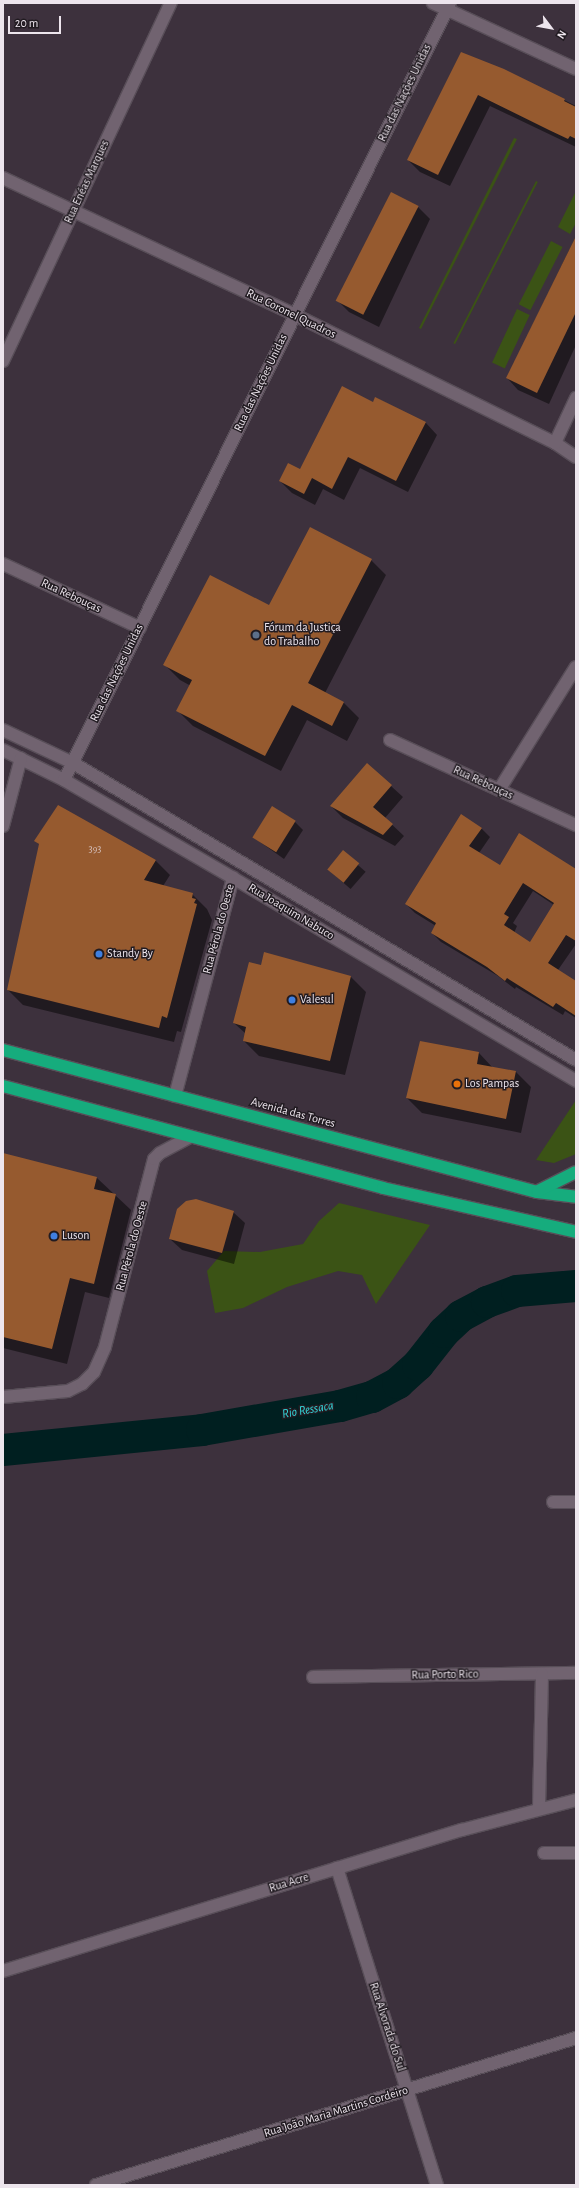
<!DOCTYPE html>
<html>
<head>
<meta charset="utf-8">
<style>
  body { margin:0 }
  #map { position:relative; width:579px; height:2188px; overflow:hidden; background:#3d313d; font-family:"Alegreya Sans",sans-serif }
  div>[style] { position:absolute }
  [style*='--x'] { left:calc(var(--x)*1px); top:calc(var(--y)*1px); width:calc(var(--w)*1px); rotate:calc(var(--a)*1deg) }
  .green>* { inset:0; background:#3b5315; transform-origin:0 0 }
  .shadow>* { inset:0; background:#0007; transform-origin:0 0 }
  .river>* { height:32px; margin:-16px; padding:0 16px; transform-origin:16px; border-radius:16px; background:#001f20 }
  .building>* { inset:0; background:#965a2f; transform-origin:0 0 }
  .roads { filter:drop-shadow(1px 0 #584e58) drop-shadow(-1px 0 #584e58) drop-shadow(0 1px #584e58) drop-shadow(0 -1px #584e58) }
  .street>* { height:12px; margin:-6px; padding:0 6px; transform-origin:6px; border-radius:6px; background:#716370 }
  .secondary>* { height:12px; margin:-6px; padding:0 6px; transform-origin:6px; border-radius:6px; background:#716370 }
  .highway>* { height:12px; margin:-6px; padding:0 6px; transform-origin:6px; border-radius:6px; background:#16ac7d }
  .dots>* { width:11px; height:11px; translate:-50% -50%; box-sizing:border-box; border:2px solid #211b21; border-radius:50% }
  span { translate:-50% -50%; white-space:nowrap; text-align:center; line-height:1.15; -webkit-text-stroke:3px #211b21; paint-order:stroke }
  .number-label { font-size:10px; color:#d7c2be }
  .number-label span { -webkit-text-stroke-width:0 }
  .street-label { font-size:12px; color:#ede5ed }
  .poi-label { font-size:12px; color:#ede5ed }
  .left { translate:0 -50%; text-align:left }
  .water-label { font-size:13px; color:#32d8dc; font-style:italic }
  .frame { position:absolute; inset:0; border:4px solid #ede5ed; pointer-events:none }
  .north { position:absolute; left:531px; top:8px; width:40px; height:40px; -webkit-text-stroke:3px #211b21; paint-order:stroke; rotate:122deg; font-size:11px; font-weight:700; line-height:16px; text-align:center; color:#ede5ed }
  .north::after { content:''; display:block; margin:auto; width:14px; height:18px; background:#ede5ed; clip-path:polygon(50% 0,100% 100%,50% 72%,0 100%) }
  .scale { position:absolute; left:8px; top:16px; width:53px; height:18px; box-sizing:border-box; border:2px solid #ede5ed; border-top:0; padding-left:5px; font-size:12px; line-height:14px; white-space:nowrap; color:#ede5ed; -webkit-text-stroke:3px #211b21; paint-order:stroke }
</style>
</head>
<body>
<div id="map">
  <div class="green">
    <div style="clip-path:polygon(514px 138px,517px 139px,421px 329px,419px 328px)"></div>
    <div style="left:536px;top:181px;width:2px;height:182px;rotate:27deg"></div>
    <div style="clip-path:polygon(576px 191px,576px 223px,570px 234px,558px 227px)"></div>
    <div style="left:551px;top:241px;width:13px;height:71px;rotate:27deg"></div>
    <div style="left:517px;top:309px;width:14px;height:59px;rotate:25deg"></div>
    <div style="clip-path:polygon(576px 1100px,576px 1154px,554px 1163px,536px 1160px)"></div>
    <div style="clip-path:polygon(339px 1203px,430px 1225px,376px 1304px,362px 1275px,338px 1271px,287px 1287px,243px 1308px,215px 1313px,207px 1271px,224px 1251px,260px 1252px,303px 1244px,319px 1221px)"></div>
  </div>
  <div class="shadow">
    <div style="clip-path:polygon(504px 70px,576px 106px,576px 147px,490px 106px,450px 186px,420px 172px,408px 160px)"></div>
    <div style="clip-path:polygon(418px 207px,430px 219px,379px 327px,349px 312px,338px 301px)"></div>
    <div style="clip-path:polygon(576px 236px,576px 345px,549px 404px,518px 390px,507px 378px)"></div>
    <div style="clip-path:polygon(376px 398px,426px 423px,437px 435px,408px 492px,360px 468px,344px 500px,323px 489px,315px 505px,292px 493px,280px 481px,300px 470px,373px 403px)"></div>
    <div style="clip-path:polygon(371px 560px,386px 575px,325px 693px,344px 703px,359px 718px,347px 741px,307px 720px,281px 771px,193px 726px,178px 711px,191px 686px,180px 680px,165px 665px,270px 607px)"></div>
    <div style="clip-path:polygon(367px 764px,403px 797px,385px 818px,404px 836px,395px 846px,343px 818px,331px 806px)"></div>
    <div style="clip-path:polygon(295px 822px,303px 830px,284px 859px,253px 837px)"></div>
    <div style="clip-path:polygon(evenodd,481px 828px,490px 837px,479px 853px,500px 866px,576px 870px,576px 944px,558px 970px,576px 982px,576px 1018px,565px 1011px,563px 1015px,516px 987px,515px 989px,498px 976px,441px 942px,432px 933px,436px 926px,415px 913px,406px 904px,481px 828px,533px 891px,554px 905px,530px 944px,514px 933px,517px 926px,513px 923px,533px 891px)"></div>
    <div style="clip-path:polygon(35px 841px,155px 860px,170px 875px,163px 886px,192px 894px,207px 909px,212px 920px,181px 1032px,177px 1031px,174px 1042px,23px 1005px,8px 990px,40px 845px)"></div>
    <div style="left:343px;top:852px;width:30px;height:23px;rotate:41deg"></div>
    <div style="clip-path:polygon(265px 954px,351px 977px,366px 992px,345px 1075px,259px 1056px,244px 1041px,246px 1034px,234px 1023px,262px 966px)"></div>
    <div style="clip-path:polygon(479px 1053px,493px 1068px,516px 1072px,531px 1087px,521px 1133px,422px 1113px,407px 1098px)"></div>
    <div style="clip-path:polygon(3px 1154px,97px 1178px,131px 1210px,109px 1298px,85px 1292px,67px 1364px,3px 1348px)"></div>
    <div style="clip-path:polygon(233px 1212px,245px 1223px,234px 1264px,182px 1250px,170px 1239px)"></div>
  </div>
  <div class="river">
    <div style="--x:3;--y:1450;--w:200;--a:-5.7"></div>
    <div style="--x:202;--y:1430;--w:140;--a:-9.9"></div>
    <div style="--x:340;--y:1406;--w:33;--a:-16"></div>
    <div style="--x:372;--y:1397;--w:30;--a:-28"></div>
    <div style="--x:398;--y:1383;--w:27;--a:-42"></div>
    <div style="--x:418;--y:1365;--w:42;--a:-51.8"></div>
    <div style="--x:444;--y:1332;--w:23;--a:-43"></div>
    <div style="--x:461;--y:1316;--w:30;--a:-28"></div>
    <div style="--x:487;--y:1302;--w:32;--a:-20"></div>
    <div style="--x:517;--y:1291;--w:59;--a:-4.8"></div>
  </div>
  <div class="building">
    <div style="clip-path:polygon(461px 52px,504px 69px,565px 99px,564px 101px,576px 107px,576px 139px,570px 136px,568px 139px,549px 130px,478px 95px,438px 175px,407px 160px)"></div>
    <div style="left:391px;top:192px;width:31px;height:122px;rotate:27deg"></div>
    <div style="clip-path:polygon(576px 236px,576px 312px,537px 393px,506px 378px)"></div>
    <div style="clip-path:polygon(342px 386px,373px 402px,375px 397px,426px 422px,396px 481px,348px 457px,332px 489px,312px 478px,304px 494px,279px 481px,288px 463px,300px 469px)"></div>
    <div style="clip-path:polygon(310px 527px,372px 559px,308px 683px,344px 702px,332px 726px,292px 705px,265px 756px,176px 711px,192px 680px,163px 665px,210px 575px,269px 605px)"></div>
    <div style="clip-path:polygon(367px 763px,392px 785px,373px 807px,393px 824px,383px 835px,330px 806px)"></div>
    <div style="clip-path:polygon(58px 805px,156px 860px,144px 880px,193px 893px,192px 898px,196px 899px,194px 903px,197px 904px,167px 1018px,162px 1016px,159px 1028px,7px 990px,39px 844px,34px 841px)"></div>
    <div style="left:272px;top:806px;width:28px;height:37px;rotate:32deg"></div>
    <div style="clip-path:polygon(evenodd,461px 814px,482px 828px,469px 846px,500px 865px,519px 833px,576px 869px,576px 941px,566px 935px,548px 963px,576px 981px,576px 1016px,556px 1003px,553px 1007px,507px 978px,505px 981px,487px 967px,431px 933px,436px 923px,405px 904px,461px 814px,523px 883px,554px 903px,530px 942px,504px 925px,509px 917px,504px 914px,523px 883px)"></div>
    <div style="left:343px;top:850px;width:21px;height:25px;rotate:39deg"></div>
    <div style="clip-path:polygon(264px 952px,351px 976px,330px 1061px,243px 1041px,246px 1027px,233px 1023px,249px 962px,261px 965px)"></div>
    <div style="clip-path:polygon(420px 1041px,479px 1052px,477px 1064px,516px 1071px,506px 1119px,406px 1098px)"></div>
    <div style="clip-path:polygon(3px 1153px,97px 1177px,94px 1189px,116px 1194px,94px 1284px,70px 1278px,52px 1349px,3px 1337px)"></div>
    <div style="clip-path:polygon(196px 1199px,234px 1211px,222px 1253px,169px 1239px,177px 1209px,186px 1201px)"></div>
  </div>
  <div class="roads">
    <div class="street">
      <div style="--x:433;--y:3;--w:157;--a:24.8"></div>
      <div style="--x:3;--y:178;--w:323;--a:25.1"></div>
      <div style="--x:295;--y:315;--w:290;--a:26.2"></div>
      <div style="--x:555;--y:443;--w:25;--a:34"></div>
      <div style="--x:555;--y:443;--w:50;--a:-65"></div>
      <div style="--x:3;--y:564;--w:151;--a:25"></div>
      <div style="--x:390;--y:740;--w:205;--a:24.6"></div>
      <div style="--x:499;--y:790;--w:145;--a:-58"></div>
      <div style="--x:175;--y:1096;--w:226;--a:-75.1"></div>
      <div style="--x:553;--y:1502;--w:23;--a:0"></div>
      <div style="--x:313;--y:1677;--w:263;--a:-0.9"></div>
      <div style="--x:539;--y:1808;--w:134;--a:-88.7"></div>
      <div style="--x:544;--y:1853;--w:32;--a:0"></div>
      <div style="--x:337;--y:1868;--w:332;--a:72.5"></div>
      <div style="--x:3;--y:1971;--w:480;--a:-17.1"></div>
      <div style="--x:462;--y:1830;--w:118;--a:-14.7"></div>
      <div style="--x:96;--y:2185;--w:502;--a:-17.03"></div>
    </div>
    <div class="secondary">
      <div style="--x:3;--y:361;--w:395;--a:-64.9"></div>
      <div style="--x:3;--y:730;--w:77;--a:25.2"></div>
      <div style="--x:73;--y:763;--w:584;--a:30.56"></div>
      <div style="--x:3;--y:750;--w:68;--a:26.2"></div>
      <div style="--x:64;--y:780;--w:195;--a:30.1"></div>
      <div style="--x:233;--y:878;--w:399;--a:30.6"></div>
      <div style="--x:64;--y:780;--w:868;--a:-63.58"></div>
      <div style="--x:3;--y:826;--w:70;--a:-75.2"></div>
      <div style="--x:3;--y:1397;--w:65;--a:-5.3"></div>
      <div style="--x:68;--y:1391;--w:16;--a:-27"></div>
      <div style="--x:82;--y:1384;--w:17;--a:-45"></div>
      <div style="--x:94;--y:1372;--w:27;--a:-66"></div>
      <div style="--x:105;--y:1347;--w:194;--a:-75.4"></div>
      <div style="--x:154;--y:1159;--w:8;--a:-45"></div>
      <div style="--x:160;--y:1153;--w:34;--a:-28"></div>
    </div>
    <div class="highway">
      <div style="--x:3;--y:1050;--w:553;--a:14.89"></div>
      <div style="--x:537;--y:1192;--w:39;--a:7"></div>
      <div style="--x:3;--y:1086;--w:393;--a:15"></div>
      <div style="--x:383;--y:1188;--w:198;--a:12.8"></div>
      <div style="--x:538;--y:1191;--w:42;--a:-26.6"></div>
    </div>
  </div>
  <div class="dots">
    <div style="left:256px;top:635px;background:#5c6f8a"></div>
    <div style="left:99px;top:954px;background:#3f7fe0"></div>
    <div style="left:292px;top:1000px;background:#3f7fe0"></div>
    <div style="left:457px;top:1084px;background:#e8710a"></div>
    <div style="left:54px;top:1236px;background:#3f7fe0"></div>
  </div>
  <div class="number-label">
    <span style="left:95px;top:850px">393</span>
  </div>
  <div class="street-label">
    <span style="left:405px;top:93px;rotate:-64deg">Rua das Nações Unidas</span>
    <span style="left:87px;top:182px;rotate:-65deg">Rua Enéas Marques</span>
    <span style="left:291px;top:314px;rotate:26deg">Rua Coronel Quadros</span>
    <span style="left:261px;top:383px;rotate:-64deg">Rua das Nações Unidas</span>
    <span style="left:71px;top:596px;rotate:25deg">Rua Rebouças</span>
    <span style="left:117px;top:673px;rotate:-64deg">Rua das Nações Unidas</span>
    <span style="left:483px;top:783px;rotate:25deg">Rua Rebouças</span>
    <span style="left:291px;top:912px;rotate:31deg">Rua Joaquim Nabuco</span>
    <span style="left:219px;top:929px;rotate:-75deg">Rua Pérola do Oeste</span>
    <span style="left:293px;top:1113px;rotate:15deg">Avenida das Torres</span>
    <span style="left:132px;top:1246px;rotate:-75deg">Rua Pérola do Oeste</span>
    <span style="left:445px;top:1675px;rotate:-1deg">Rua Porto Rico</span>
    <span style="left:289px;top:1883px;rotate:-17deg">Rua Acre</span>
    <span style="left:387px;top:2027px;rotate:72deg">Rua Alvorada do Sul</span>
    <span style="left:336px;top:2112px;rotate:-17deg">Rua João Maria Martins Cordeiro</span>
  </div>
  <div class="poi-label">
    <span class="left" style="left:264px;top:635px">Fórum da Justiça<br>do Trabalho</span>
    <span class="left" style="left:107px;top:954px">Standy By</span>
    <span class="left" style="left:300px;top:1000px">Valesul</span>
    <span class="left" style="left:465px;top:1084px">Los Pampas</span>
    <span class="left" style="left:62px;top:1236px">Luson</span>
  </div>
  <div class="water-label">
    <span style="left:308px;top:1411px;rotate:-10deg">Rio Ressaca</span>
  </div>
  <div class="frame"></div>
  <div class="north">N</div>
  <div class="scale">20 m</div>
</div>
</body>
</html>
